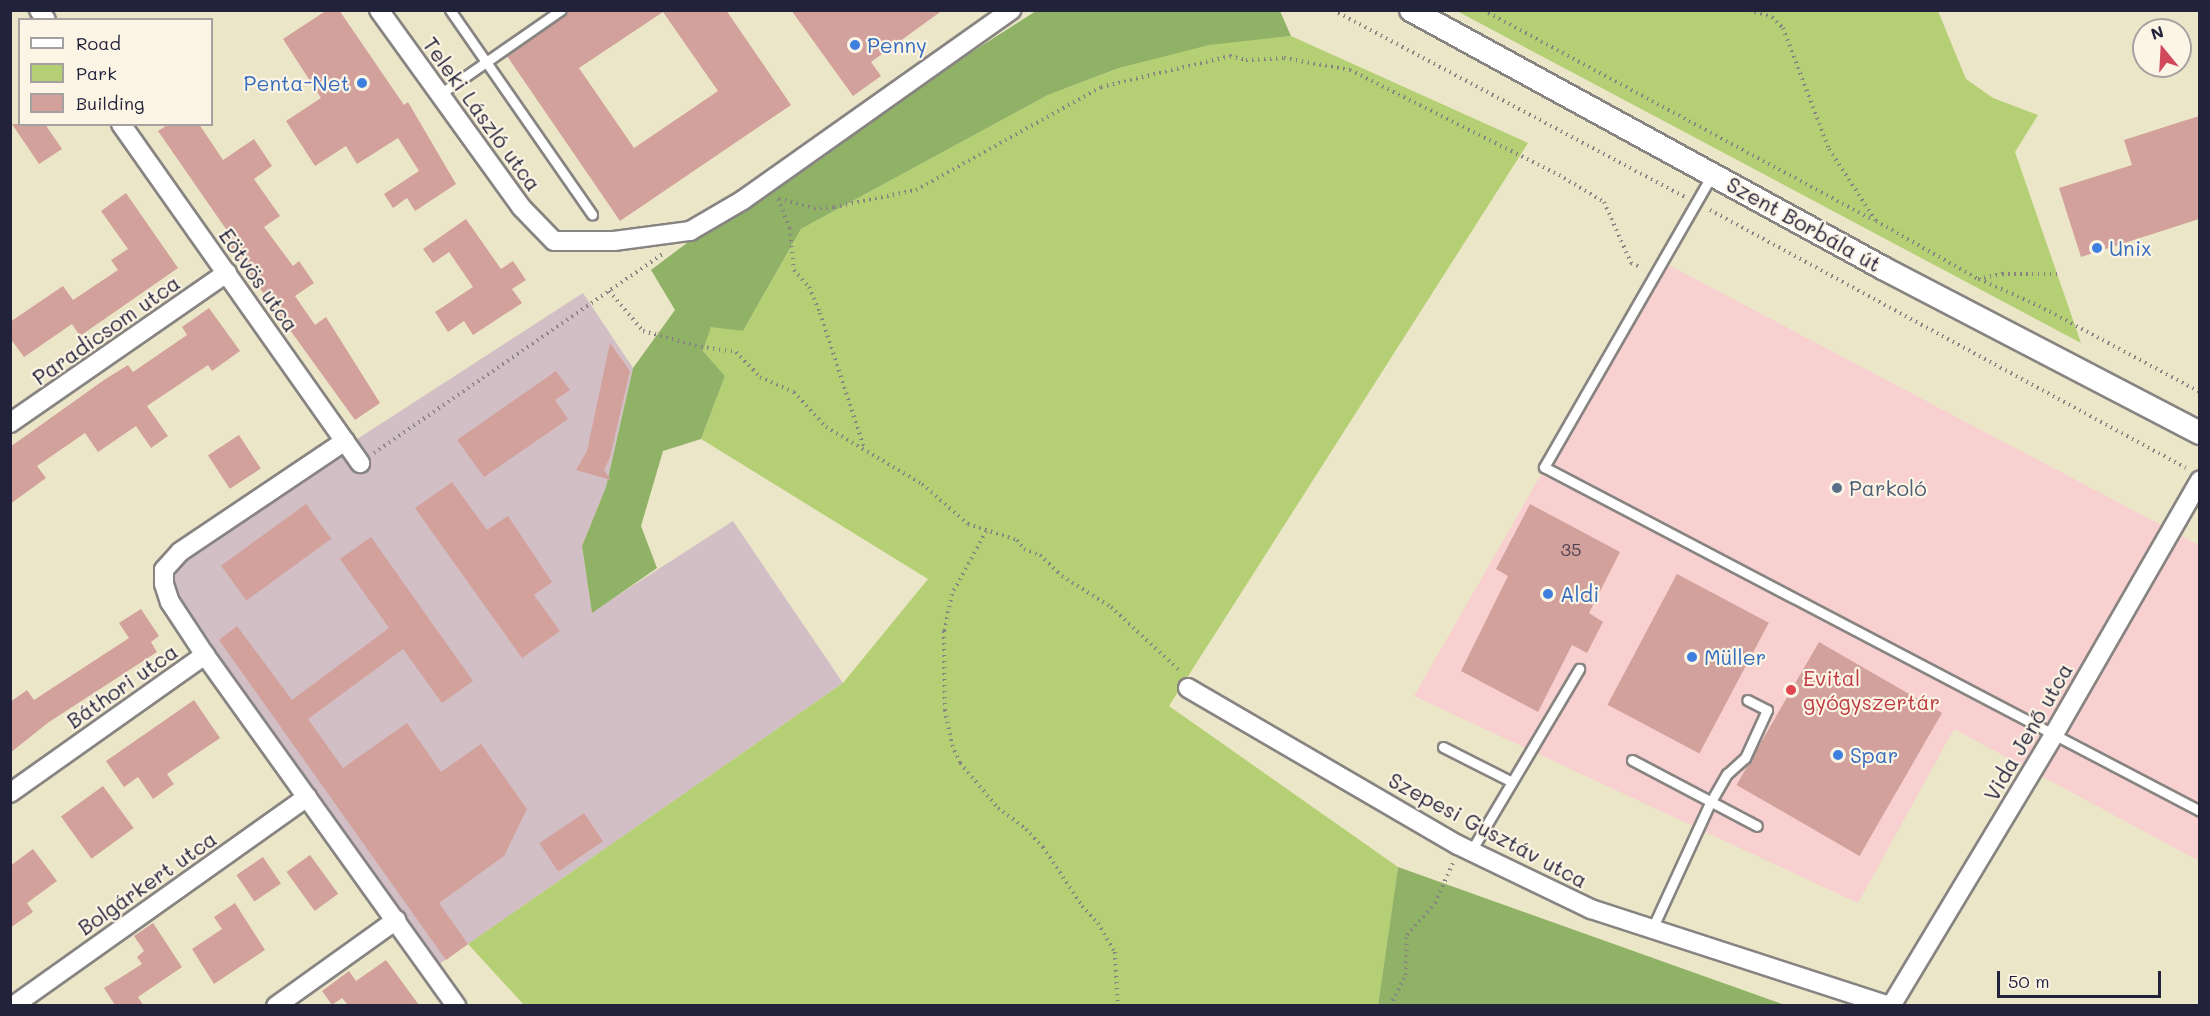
<!DOCTYPE html>
<html>
<head>
<meta charset="utf-8">
<style>
  body { margin:0 }
  #map { position:relative; width:2210px; height:1016px; overflow:hidden; background:#ece6c8; font-family:Mali,sans-serif }
  div>[style] { position:absolute }
  [style*='--x'] { left:calc(var(--x)*1px); top:calc(var(--y)*1px); width:calc(var(--w)*1px); rotate:calc(var(--a)*1deg) }
  .built>* { inset:0; background:#f7d0cf }
  .industrial>* { inset:0; background:#d2bec5 }
  .green>* { inset:0; background:#b5cf74 }
  .forest>* { inset:0; background:#90b266 }
  .building>* { inset:0; background:#d3a19b; transform-origin:0 0 }
  .path>* { height:4px; margin-top:-2px; transform-origin:0; background:repeating-linear-gradient(90deg,#878482 0 1.5px,transparent 0 6px) }
  .roads { filter:drop-shadow(2px 0 #878482) drop-shadow(-2px 0 #878482) drop-shadow(0 2px #878482) drop-shadow(0 -2px #878482) }
  .service>* { height:9px; margin:-4.5px; padding:0 4.5px; transform-origin:4.5px; border-radius:4.5px; background:#fff }
  .minor>* { height:18px; margin:-9px; padding:0 9px; transform-origin:9px; border-radius:9px; background:#fff }
  .tertiary>* { height:22px; margin:-11px; padding:0 11px; transform-origin:11px; border-radius:11px; background:#fff }
  .dots>* { width:16px; height:16px; translate:-50% -50%; box-sizing:border-box; border:3px solid #fcf5e5; border-radius:50% }
  span { translate:-50% -50%; white-space:nowrap; text-align:center; line-height:1.15; -webkit-text-stroke:4.5px #fcf5e5; paint-order:stroke }
  .number-label { font-size:18px; color:#4e4253 }
  .number-label span { -webkit-text-stroke-width:0 }
  .shop-label { font-size:21px; color:#366cbe }
  .left { translate:0 -50%; text-align:left }
  .right { translate:-100% -50%; text-align:right }
  .street-label { font-size:21px; color:#22223b }
  .service-label { font-size:21px; color:#4e5e75 }
  .health-label { font-size:21px; color:#be3a42 }
  .frame { position:absolute; inset:0; border:12px solid #22223b; pointer-events:none }
  .legend { position:absolute; left:18px; top:18px; width:195px; height:108px; box-sizing:border-box; background:#fcf5e5; border:2px solid #a5a1a1; margin:0; padding:8px 10px; list-style:none; font-size:18px; color:#22223b }
  .legend li { display:flex; align-items:center; gap:12px; height:30px }
  .legend b { width:30px; border:2px solid #a5a1a1 }
  .north { position:absolute; left:2132px; top:18px; width:60px; height:60px; box-sizing:border-box; background:#fcf5e5; border:2px solid #a5a1a1; border-radius:50%; rotate:342deg; font-size:16px; font-weight:700; line-height:24px; text-align:center; color:#22223b }
  .north::after { content:''; display:block; margin:auto; width:21px; height:27px; background:#d1495b; clip-path:polygon(50% 0,100% 100%,50% 72%,0 100%) }
  .scale { position:absolute; left:1997px; top:971px; width:164px; height:27px; box-sizing:border-box; border:3px solid #22223b; border-top:0; padding-left:8px; font-size:18px; line-height:21px; white-space:nowrap; color:#22223b; -webkit-text-stroke:4px #fcf5e5; paint-order:stroke }
</style>
</head>
<body>
<div id="map">
  <div class="built">
    <div style="clip-path:polygon(1663px 262px,2199px 545px,2199px 861px,1954px 729px,1858px 903px,1414px 696px)"></div>
  </div>
  <div class="industrial">
    <div style="clip-path:polygon(583px 293px,633px 368px,606px 487px,582px 546px,592px 612px,733px 521px,843px 683px,428px 972px,152px 582px,351px 443px)"></div>
  </div>
  <div class="green">
    <div style="clip-path:polygon(1457px 11px,1938px 11px,1966px 79px,1993px 98px,2038px 115px,2015px 152px,2081px 343px)"></div>
    <div style="clip-path:polygon(1291px 36px,1528px 143px,1169px 706px,1398px 867px,1378px 1005px,524px 1005px,468px 944px,843px 683px,928px 579px,701px 439px,725px 376px,703px 351px,711px 326px,743px 331px,801px 229px,1048px 95px,1119px 68px,1209px 44px)"></div>
  </div>
  <div class="forest">
    <div style="clip-path:polygon(1036px 11px,1280px 11px,1291px 36px,1209px 45px,1119px 68px,1048px 95px,801px 229px,743px 331px,711px 327px,703px 351px,725px 376px,701px 439px,663px 451px,641px 526px,657px 568px,592px 613px,582px 546px,606px 487px,633px 368px,675px 310px,651px 270px,764px 185px)"></div>
    <div style="clip-path:polygon(1398px 867px,1785px 1005px,1378px 1005px)"></div>
  </div>
  <div class="building">
    <div style="clip-path:polygon(327px 10px,339px 10px,404px 105px,408px 102px,456px 184px,415px 211px,407px 198px,393px 208px,384px 194px,419px 171px,398px 138px,357px 164px,346px 146px,315px 166px,286px 121px,321px 98px,283px 39px)"></div>
    <div style="clip-path:polygon(evenodd,571px 10px,726px 10px,791px 105px,620px 221px,507px 56px,571px 10px,663px 12px,718px 91px,634px 148px,579px 68px,663px 12px)"></div>
    <div style="clip-path:polygon(791px 10px,943px 10px,871px 62px,881px 76px,853px 96px)"></div>
    <div style="clip-path:polygon(2199px 116px,2199px 219px,2081px 257px,2059px 188px,2132px 165px,2124px 140px)"></div>
    <div style="clip-path:polygon(12px 124px,45px 124px,62px 149px,39px 164px)"></div>
    <div style="clip-path:polygon(169px 124px,199px 124px,223px 160px,254px 139px,272px 166px,254px 179px,280px 216px,264px 227px,293px 266px,299px 261px,314px 283px,295px 296px,315px 325px,326px 317px,380px 403px,355px 420px,222px 236px,228px 232px,158px 131px)"></div>
    <div style="clip-path:polygon(126px 193px,178px 268px,80px 336px,72px 324px,24px 357px,10px 338px,10px 322px,63px 286px,73px 300px,118px 270px,111px 260px,128px 249px,101px 211px)"></div>
    <div style="clip-path:polygon(466px 219px,501px 269px,513px 261px,526px 280px,512px 289px,522px 303px,473px 335px,464px 321px,448px 332px,435px 312px,473px 287px,449px 252px,433px 263px,423px 249px)"></div>
    <div style="clip-path:polygon(209px 308px,240px 351px,212px 371px,208px 365px,147px 406px,168px 436px,151px 448px,136px 426px,98px 452px,85px 433px,37px 466px,46px 478px,10px 504px,10px 447px,104px 380px,128px 365px,133px 372px,187px 335px,182px 327px)"></div>
    <div style="clip-path:polygon(610px 343px,630px 371px,610px 457px,604px 470px,611px 480px,576px 470px,587px 451px)"></div>
    <div style="clip-path:polygon(556px 371px,570px 390px,555px 400px,568px 419px,484px 477px,457px 440px)"></div>
    <div style="left:239px;top:435px;width:40px;height:37px;rotate:57deg"></div>
    <div style="clip-path:polygon(452px 482px,487px 530px,508px 516px,552px 582px,534px 595px,560px 631px,522px 658px,415px 508px)"></div>
    <div style="left:306px;top:504px;width:43px;height:105px;rotate:54deg"></div>
    <div style="clip-path:polygon(1530px 504px,1620px 552px,1589px 613px,1603px 622px,1587px 653px,1572px 645px,1538px 712px,1461px 671px,1508px 576px,1496px 569px)"></div>
    <div style="clip-path:polygon(371px 537px,473px 681px,442px 703px,403px 649px,308px 719px,343px 768px,407px 723px,441px 772px,481px 744px,527px 809px,504px 856px,439px 903px,468px 944px,446px 960px,219px 640px,237px 626px,292px 700px,389px 628px,340px 559px)"></div>
    <div style="left:1677px;top:574px;width:104px;height:148px;rotate:28deg"></div>
    <div style="clip-path:polygon(141px 609px,159px 636px,151px 642px,157px 652px,49px 722px,10px 753px,10px 702px,27px 690px,34px 700px,129px 638px,119px 623px)"></div>
    <div style="left:1819px;top:642px;width:142px;height:165px;rotate:30deg"></div>
    <div style="clip-path:polygon(194px 700px,220px 738px,167px 774px,174px 784px,153px 799px,138px 777px,124px 787px,106px 761px)"></div>
    <div style="left:103px;top:786px;width:52px;height:52px;rotate:54deg"></div>
    <div style="left:584px;top:813px;width:34px;height:54px;rotate:56deg"></div>
    <div style="clip-path:polygon(33px 849px,57px 881px,27px 903px,33px 912px,10px 928px,10px 866px)"></div>
    <div style="left:310px;top:855px;width:48px;height:29px;rotate:54deg"></div>
    <div style="left:263px;top:857px;width:32px;height:32px;rotate:56deg"></div>
    <div style="clip-path:polygon(235px 903px,265px 950px,214px 984px,192px 949px,222px 929px,214px 917px)"></div>
    <div style="clip-path:polygon(153px 923px,182px 967px,138px 997px,143px 1005px,115px 1005px,104px 988px,142px 964px,137px 957px,144px 951px,134px 936px)"></div>
    <div style="clip-path:polygon(386px 960px,419px 1005px,348px 1005px,342px 998px,332px 1005px,322px 991px,349px 971px,356px 981px)"></div>
  </div>
  <div class="path">
    <div style="--x:1333;--y:10;--w:398;--a:28"></div>
    <div style="--x:1483;--y:10;--w:443;--a:28.3"></div>
    <div style="--x:1749;--y:10;--w:24;--a:17"></div>
    <div style="--x:1772;--y:17;--w:16;--a:45"></div>
    <div style="--x:1783;--y:28;--w:129;--a:69.2"></div>
    <div style="--x:1829;--y:149;--w:86;--a:56.9"></div>
    <div style="--x:1876;--y:221;--w:117;--a:29.6"></div>
    <div style="--x:1978;--y:279;--w:25;--a:-12"></div>
    <div style="--x:2002;--y:274;--w:55;--a:0"></div>
    <div style="--x:778;--y:199;--w:31;--a:68"></div>
    <div style="--x:790;--y:228;--w:42;--a:84.6"></div>
    <div style="--x:794;--y:270;--w:23;--a:49"></div>
    <div style="--x:809;--y:287;--w:28;--a:67"></div>
    <div style="--x:820;--y:313;--w:142;--a:71.9"></div>
    <div style="--x:779;--y:199;--w:36;--a:14"></div>
    <div style="--x:814;--y:208;--w:20;--a:-3"></div>
    <div style="--x:834;--y:207;--w:84;--a:-11.7"></div>
    <div style="--x:916;--y:190;--w:212;--a:-29.1"></div>
    <div style="--x:1101;--y:87;--w:133;--a:-13.5"></div>
    <div style="--x:1230;--y:56;--w:16;--a:14"></div>
    <div style="--x:1246;--y:60;--w:38;--a:-3"></div>
    <div style="--x:1284;--y:58;--w:67;--a:10.3"></div>
    <div style="--x:1350;--y:70;--w:234;--a:26.7"></div>
    <div style="--x:1559;--y:175;--w:52;--a:31"></div>
    <div style="--x:1604;--y:202;--w:67;--a:66.1"></div>
    <div style="--x:1631;--y:263;--w:12;--a:24"></div>
    <div style="--x:1710;--y:210;--w:541;--a:28.46"></div>
    <div style="--x:1979;--y:279;--w:66;--a:24.2"></div>
    <div style="--x:2039;--y:306;--w:183;--a:28.1"></div>
    <div style="--x:609;--y:291;--w:52;--a:49.6"></div>
    <div style="--x:643;--y:331;--w:60;--a:15.4"></div>
    <div style="--x:701;--y:347;--w:35;--a:8"></div>
    <div style="--x:736;--y:352;--w:35;--a:46"></div>
    <div style="--x:760;--y:377;--w:37;--a:24"></div>
    <div style="--x:794;--y:392;--w:47;--a:47.6"></div>
    <div style="--x:826;--y:427;--w:112;--a:30.7"></div>
    <div style="--x:922;--y:484;--w:61;--a:41"></div>
    <div style="--x:968;--y:524;--w:52;--a:18.1"></div>
    <div style="--x:1017;--y:540;--w:11;--a:52"></div>
    <div style="--x:1024;--y:549;--w:17;--a:21"></div>
    <div style="--x:1040;--y:555;--w:30;--a:44"></div>
    <div style="--x:1062;--y:576;--w:58;--a:32.3"></div>
    <div style="--x:1111;--y:607;--w:94;--a:42.8"></div>
    <div style="--x:374;--y:453;--w:350;--a:-34.6"></div>
    <div style="--x:986;--y:531;--w:72;--a:118.4"></div>
    <div style="--x:952;--y:594;--w:38;--a:102"></div>
    <div style="--x:944;--y:631;--w:79;--a:89.3"></div>
    <div style="--x:945;--y:710;--w:36;--a:79"></div>
    <div style="--x:952;--y:745;--w:20;--a:66"></div>
    <div style="--x:960;--y:763;--w:59;--a:49.8"></div>
    <div style="--x:998;--y:808;--w:35;--a:37"></div>
    <div style="--x:1026;--y:829;--w:25;--a:47"></div>
    <div style="--x:1043;--y:847;--w:71;--a:56.5"></div>
    <div style="--x:1082;--y:906;--w:23;--a:47"></div>
    <div style="--x:1098;--y:923;--w:34;--a:60"></div>
    <div style="--x:1115;--y:952;--w:54;--a:86.8"></div>
    <div style="--x:1390;--y:1006;--w:35;--a:-63"></div>
    <div style="--x:1406;--y:975;--w:40;--a:-88.6"></div>
    <div style="--x:1407;--y:935;--w:43;--a:-48.8"></div>
    <div style="--x:1435;--y:903;--w:44;--a:-65.8"></div>
  </div>
  <div class="roads">
    <div class="service">
      <div style="--x:450;--y:10;--w:249;--a:55.2"></div>
      <div style="--x:440;--y:94;--w:147;--a:-34.8"></div>
      <div style="--x:1712;--y:175;--w:337;--a:119.9"></div>
      <div style="--x:1544;--y:467;--w:741;--a:27.67"></div>
      <div style="--x:1443;--y:747;--w:77;--a:26.9"></div>
      <div style="--x:1632;--y:760;--w:141;--a:27.8"></div>
      <div style="--x:1471;--y:851;--w:212;--a:-59.3"></div>
      <div style="--x:1652;--y:929;--w:139;--a:-65.3"></div>
      <div style="--x:1710;--y:803;--w:34;--a:-60"></div>
      <div style="--x:1727;--y:774;--w:24;--a:-42"></div>
      <div style="--x:1745;--y:758;--w:53;--a:-65.4"></div>
      <div style="--x:1767;--y:710;--w:22;--a:-153"></div>
    </div>
    <div class="minor">
      <div style="--x:39;--y:10;--w:12;--a:55"></div>
      <div style="--x:379;--y:10;--w:243;--a:54.2"></div>
      <div style="--x:521;--y:207;--w:47;--a:45.9"></div>
      <div style="--x:554;--y:241;--w:60;--a:0"></div>
      <div style="--x:614;--y:241;--w:77;--a:-7.5"></div>
      <div style="--x:690;--y:231;--w:61;--a:-30.3"></div>
      <div style="--x:743;--y:200;--w:329;--a:-35.3"></div>
      <div style="--x:121;--y:124;--w:415;--a:54.8"></div>
      <div style="--x:10;--y:423;--w:264;--a:-34.7"></div>
      <div style="--x:345;--y:441;--w:199;--a:146.1"></div>
      <div style="--x:180;--y:552;--w:24;--a:132"></div>
      <div style="--x:164;--y:570;--w:14;--a:90"></div>
      <div style="--x:164;--y:584;--w:19;--a:72"></div>
      <div style="--x:170;--y:602;--w:64;--a:56.6"></div>
      <div style="--x:205;--y:655;--w:432;--a:54.4"></div>
      <div style="--x:1188;--y:688;--w:312;--a:30.2"></div>
      <div style="--x:1458;--y:845;--w:148;--a:25.7"></div>
      <div style="--x:1591;--y:909;--w:313;--a:18"></div>
      <div style="--x:10;--y:793;--w:239;--a:-35.3"></div>
      <div style="--x:13;--y:1006;--w:361;--a:-35.4"></div>
      <div style="--x:276;--y:1006;--w:148;--a:-35.6"></div>
      <div style="--x:1891;--y:1006;--w:315;--a:-59"></div>
      <div style="--x:2053;--y:736;--w:295;--a:-60.1"></div>
    </div>
    <div class="tertiary">
      <div style="--x:1411;--y:10;--w:538;--a:28.66"></div>
      <div style="--x:1883;--y:268;--w:357;--a:27.5"></div>
    </div>
  </div>
  <div class="dots">
    <div style="left:855px;top:45px;background:#3f7fe0"></div>
    <div style="left:362px;top:83px;background:#3f7fe0"></div>
    <div style="left:2097px;top:248px;background:#3f7fe0"></div>
    <div style="left:1837px;top:488px;background:#5c6f8a"></div>
    <div style="left:1548px;top:594px;background:#3f7fe0"></div>
    <div style="left:1692px;top:657px;background:#3f7fe0"></div>
    <div style="left:1791px;top:690px;background:#e0444e"></div>
    <div style="left:1838px;top:755px;background:#3f7fe0"></div>
  </div>
  <div class="number-label">
    <span style="left:1571px;top:549px">35</span>
  </div>
  <div class="shop-label">
    <span class="left" style="left:867px;top:45px">Penny</span>
    <span class="right" style="left:350px;top:83px">Penta-Net</span>
    <span class="left" style="left:2109px;top:248px">Unix</span>
    <span class="left" style="left:1560px;top:594px">Aldi</span>
    <span class="left" style="left:1704px;top:657px">Müller</span>
    <span class="left" style="left:1850px;top:755px">Spar</span>
  </div>
  <div class="street-label">
    <span style="left:482px;top:114px;rotate:54deg">Teleki László utca</span>
    <span style="left:1804px;top:224px;rotate:29deg">Szent Borbála út</span>
    <span style="left:259px;top:280px;rotate:55deg">Eötvös utca</span>
    <span style="left:106px;top:330px;rotate:-35deg">Paradicsom utca</span>
    <span style="left:122px;top:686px;rotate:-35deg">Báthori utca</span>
    <span style="left:2028px;top:732px;rotate:-60deg">Vida Jenő utca</span>
    <span style="left:1488px;top:830px;rotate:28deg">Szepesi Gusztáv utca</span>
    <span style="left:147px;top:883px;rotate:-35deg">Bolgárkert utca</span>
  </div>
  <div class="service-label">
    <span class="left" style="left:1849px;top:488px">Parkoló</span>
  </div>
  <div class="health-label">
    <span class="left" style="left:1803px;top:690px">Evital<br>gyógyszertár</span>
  </div>
  <div class="frame"></div>
  <ul class="legend">
  <li><b style="height:8px;background:#fff"></b>Road</li>
  <li><b style="height:16px;background:#b5cf74"></b>Park</li>
  <li><b style="height:16px;background:#d3a19b"></b>Building</li>
  </ul>
  <div class="north">N</div>
  <div class="scale">50 m</div>
</div>
</body>
</html>
